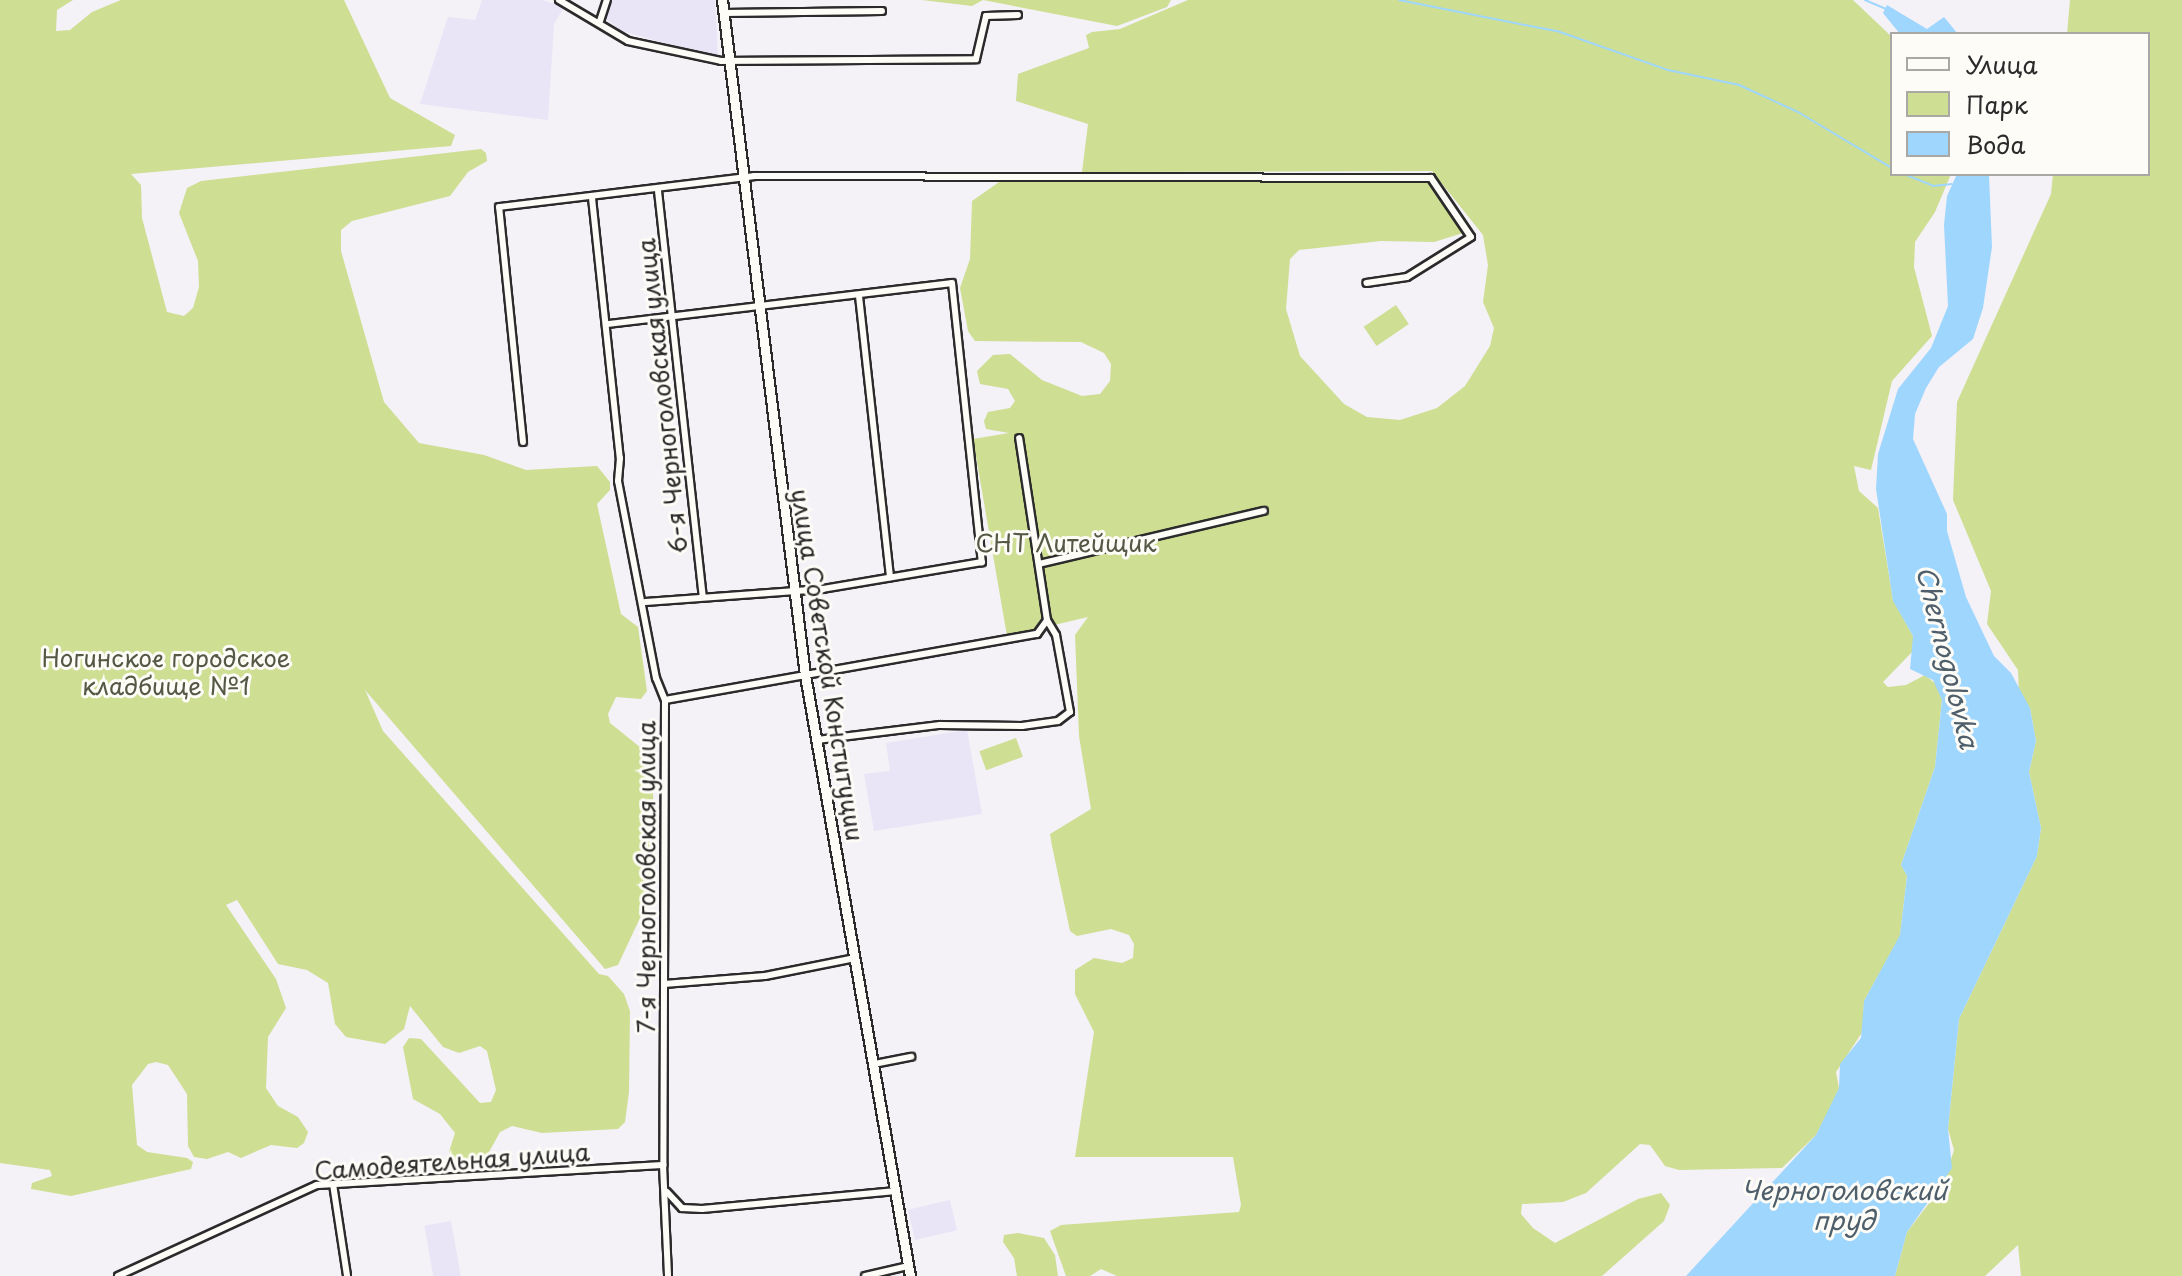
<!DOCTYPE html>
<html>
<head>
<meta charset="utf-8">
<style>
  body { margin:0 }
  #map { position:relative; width:2182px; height:1276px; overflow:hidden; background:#f4f1f7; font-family:"Playpen Sans",sans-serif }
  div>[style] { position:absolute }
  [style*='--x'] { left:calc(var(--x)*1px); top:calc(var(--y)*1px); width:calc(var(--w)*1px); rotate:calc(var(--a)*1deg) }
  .built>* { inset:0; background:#eae4f7; transform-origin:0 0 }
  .green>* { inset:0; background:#cede92; transform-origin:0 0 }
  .water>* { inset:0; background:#9fd6fe }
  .stream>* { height:2px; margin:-1px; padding:0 1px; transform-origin:1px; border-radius:1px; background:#9fd6fe }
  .roads { filter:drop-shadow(2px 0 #2b2b2b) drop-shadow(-2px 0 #2b2b2b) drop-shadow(0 2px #2b2b2b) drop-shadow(0 -2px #2b2b2b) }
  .street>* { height:6px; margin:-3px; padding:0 3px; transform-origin:3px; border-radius:3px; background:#fdfcf7 }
  .secondary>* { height:9px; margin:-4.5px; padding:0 4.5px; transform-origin:4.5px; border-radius:4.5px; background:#fdfcf7 }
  span { translate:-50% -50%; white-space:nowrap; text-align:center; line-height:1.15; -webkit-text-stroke:6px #fdfcf7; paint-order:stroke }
  .street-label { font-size:24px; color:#2b2b2b }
  .park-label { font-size:24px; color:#545845 }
  .water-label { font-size:26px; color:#4e5e6a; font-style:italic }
  .legend { position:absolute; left:1890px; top:32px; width:260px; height:144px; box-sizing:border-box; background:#fdfcf7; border:2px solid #a9a8a5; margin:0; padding:10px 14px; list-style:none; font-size:24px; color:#2b2b2b }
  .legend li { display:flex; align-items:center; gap:16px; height:40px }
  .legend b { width:40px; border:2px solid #a9a8a5 }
</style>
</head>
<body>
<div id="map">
  <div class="built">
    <div style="clip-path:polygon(482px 0,542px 0,564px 7px,554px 24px,548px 120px,420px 104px,448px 17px,475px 20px)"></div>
    <div style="clip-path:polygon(609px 0,715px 0,718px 58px,622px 31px,605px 18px)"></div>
    <div style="clip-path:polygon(967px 730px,982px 814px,874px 831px,864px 774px,890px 771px,886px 743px)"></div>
    <div style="left:950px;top:1200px;width:31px;height:43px;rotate:77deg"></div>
    <div style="left:451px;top:1221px;width:56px;height:27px;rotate:80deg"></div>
  </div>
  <div class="green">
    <div style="clip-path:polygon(0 0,73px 0,57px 10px,56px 31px,70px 30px,92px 12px,121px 0,344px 0,390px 98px,455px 135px,451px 146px,131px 174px,141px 185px,142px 218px,167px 312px,184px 316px,193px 308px,199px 287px,198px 261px,179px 213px,187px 188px,201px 181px,481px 149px,486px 153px,487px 161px,468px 172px,450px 196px,352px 221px,341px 230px,341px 251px,384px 402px,419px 443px,484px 455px,526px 470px,597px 466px,610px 482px,610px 490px,597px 504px,621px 614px,638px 627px,647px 691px,641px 699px,616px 697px,608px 714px,610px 723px,651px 756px,656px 852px,647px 903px,618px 965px,605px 969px,365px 690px,383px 731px,599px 974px,608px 976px,624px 994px,630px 1011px,629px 1092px,625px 1122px,618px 1129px,542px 1133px,512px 1126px,500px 1132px,483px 1163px,453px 1161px,449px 1152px,455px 1133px,440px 1114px,413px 1099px,403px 1047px,409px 1038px,421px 1039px,480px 1103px,491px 1102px,496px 1090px,487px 1051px,480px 1046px,459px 1053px,443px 1047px,410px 1006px,404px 1029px,385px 1044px,346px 1037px,335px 1024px,328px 983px,307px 970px,278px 964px,237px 900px,226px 905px,276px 979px,286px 1008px,268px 1037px,266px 1088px,278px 1106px,298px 1117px,308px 1132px,304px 1143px,297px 1148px,271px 1145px,241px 1158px,228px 1152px,207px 1159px,194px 1157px,188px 1146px,187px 1094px,168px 1065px,156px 1062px,148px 1064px,132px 1085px,137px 1145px,147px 1152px,187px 1158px,193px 1162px,191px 1169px,71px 1196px,31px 1189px,32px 1183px,52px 1176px,50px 1170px,0 1163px)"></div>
    <div style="clip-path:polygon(922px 0,1171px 0,1167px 7px,1117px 26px,983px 0,972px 6px)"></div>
    <div style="clip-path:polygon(1188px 0,1853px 0,1892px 37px,1892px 174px,1951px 174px,1935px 212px,1915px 242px,1914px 267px,1932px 336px,1892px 381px,1871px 470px,1854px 466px,1859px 491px,1878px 508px,1893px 600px,1913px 636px,1913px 651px,1883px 682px,1888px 687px,1906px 685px,1925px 675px,1937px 685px,1942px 700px,1935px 767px,1901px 865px,1907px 876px,1900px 936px,1864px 1001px,1863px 1031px,1836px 1072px,1839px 1088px,1832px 1104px,1816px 1135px,1782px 1168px,1679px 1170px,1665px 1166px,1650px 1145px,1640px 1144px,1586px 1193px,1563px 1202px,1522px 1204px,1521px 1214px,1533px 1228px,1555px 1243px,1638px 1199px,1661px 1193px,1670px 1205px,1664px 1221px,1602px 1276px,1117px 1276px,1101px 1269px,1090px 1276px,1066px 1276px,1050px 1231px,1061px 1225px,1239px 1212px,1241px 1205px,1233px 1157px,1075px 1157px,1094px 1032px,1075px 994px,1075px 970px,1094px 958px,1122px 963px,1133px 958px,1134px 944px,1129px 935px,1111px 929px,1077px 936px,1070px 931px,1052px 846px,1050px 834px,1091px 809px,1079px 736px,1075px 635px,1088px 617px,1007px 636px,973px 439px,1009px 433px,986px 429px,984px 421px,988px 412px,1010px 408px,1015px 401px,1008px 389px,980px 384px,977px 371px,993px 355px,1010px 354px,1042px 380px,1082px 396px,1100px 394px,1110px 381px,1111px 364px,1104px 353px,1081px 342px,975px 341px,968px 331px,960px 288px,970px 259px,972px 201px,1002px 180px,1429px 181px,1463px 233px,1434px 242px,1381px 241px,1299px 250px,1290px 259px,1286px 309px,1300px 356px,1344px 404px,1367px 417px,1400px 420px,1437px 408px,1465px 386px,1490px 346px,1494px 328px,1483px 302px,1488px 265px,1483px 235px,1432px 171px,1082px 172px,1088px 124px,1016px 101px,1018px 74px,1089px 48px,1086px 35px,1092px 32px,1120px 29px)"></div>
    <div style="clip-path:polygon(2070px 0,2182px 0,2182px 1276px,2021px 1276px,2018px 1245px,1985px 1276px,1895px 1276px,1907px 1232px,1943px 1185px,1954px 1150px,1948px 1129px,1959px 1019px,2037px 856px,2041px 828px,2029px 772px,2036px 741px,2030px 708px,2019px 694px,2018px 670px,1987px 624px,1991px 591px,1953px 500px,1957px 402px,2051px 194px,2053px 174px,2148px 174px,2148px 34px,2067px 34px)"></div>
    <div style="left:1396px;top:305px;width:23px;height:39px;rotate:56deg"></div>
    <div style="left:1016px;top:738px;width:20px;height:39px;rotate:70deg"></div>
    <div style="clip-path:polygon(1018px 1233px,1044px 1238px,1055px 1255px,1058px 1276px,1017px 1276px,1014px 1258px,1003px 1242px,1004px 1235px)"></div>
  </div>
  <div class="water">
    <div style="clip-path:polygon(1887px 5px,1927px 29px,1944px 17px,1958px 34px,1900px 34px,1883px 13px)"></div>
    <div style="clip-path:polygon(1957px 174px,1989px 175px,1992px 247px,1983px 308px,1973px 339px,1939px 367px,1926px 388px,1915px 414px,1913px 439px,1947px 514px,1947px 531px,1966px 597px,1994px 656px,2011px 673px,2030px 708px,2036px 741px,2029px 772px,2041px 828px,2037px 856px,1959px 1019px,1948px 1129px,1952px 1168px,1907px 1232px,1895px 1276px,1686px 1276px,1816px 1135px,1839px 1088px,1840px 1064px,1861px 1038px,1864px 1001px,1900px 935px,1907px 876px,1901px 865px,1935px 767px,1942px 700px,1933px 680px,1910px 669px,1913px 636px,1893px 601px,1876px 489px,1878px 454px,1898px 389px,1931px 348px,1948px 306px,1944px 225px,1947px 196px)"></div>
  </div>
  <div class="stream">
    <div style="--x:1399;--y:0;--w:164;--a:11.2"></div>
    <div style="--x:1560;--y:32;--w:114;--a:19.4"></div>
    <div style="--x:1668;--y:70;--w:73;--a:11.9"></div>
    <div style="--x:1739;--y:85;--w:65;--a:24.6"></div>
    <div style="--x:1798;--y:112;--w:109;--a:30.8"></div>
    <div style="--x:1865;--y:0;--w:23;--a:23"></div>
    <div style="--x:1904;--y:174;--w:31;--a:22"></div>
    <div style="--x:1933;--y:186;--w:19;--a:-6"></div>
  </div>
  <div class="roads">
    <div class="street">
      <div style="--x:559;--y:0;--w:80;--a:30.7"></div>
      <div style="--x:628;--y:41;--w:95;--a:12.1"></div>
      <div style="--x:721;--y:61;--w:255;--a:-0.4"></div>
      <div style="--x:976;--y:59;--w:44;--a:-76.9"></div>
      <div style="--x:986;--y:16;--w:32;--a:-2"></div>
      <div style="--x:724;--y:13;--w:158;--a:-0.7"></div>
      <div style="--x:600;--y:21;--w:22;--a:-72"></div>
      <div style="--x:658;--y:191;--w:408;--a:83.7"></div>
      <div style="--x:592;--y:198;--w:262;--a:83.9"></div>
      <div style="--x:620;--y:458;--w:23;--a:95"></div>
      <div style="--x:618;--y:481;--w:201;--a:79.1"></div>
      <div style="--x:656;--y:678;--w:24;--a:68"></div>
      <div style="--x:665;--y:700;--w:465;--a:90.2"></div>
      <div style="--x:663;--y:1165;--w:111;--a:87.4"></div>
      <div style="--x:859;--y:296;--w:283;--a:83.7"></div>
      <div style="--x:608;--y:324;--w:346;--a:-6.8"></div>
      <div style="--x:952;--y:283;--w:281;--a:83.9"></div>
      <div style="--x:982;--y:562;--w:161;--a:170.4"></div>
      <div style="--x:823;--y:589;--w:178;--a:175.8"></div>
      <div style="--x:523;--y:442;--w:236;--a:-95.8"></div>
      <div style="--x:499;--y:207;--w:257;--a:-6.9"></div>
      <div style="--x:754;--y:176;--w:677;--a:0.17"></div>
      <div style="--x:1431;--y:178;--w:71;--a:55.9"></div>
      <div style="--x:1471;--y:237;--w:75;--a:148"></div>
      <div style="--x:1407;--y:277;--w:41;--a:171.7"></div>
      <div style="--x:1039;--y:564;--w:231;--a:-13.3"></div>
      <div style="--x:665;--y:700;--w:378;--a:-10.1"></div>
      <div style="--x:1037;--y:634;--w:17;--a:-54"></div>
      <div style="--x:817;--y:740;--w:124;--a:-7"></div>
      <div style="--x:940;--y:725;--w:82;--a:0.7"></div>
      <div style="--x:1022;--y:726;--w:36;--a:-8"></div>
      <div style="--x:1058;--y:721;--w:15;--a:-37"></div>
      <div style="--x:1070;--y:712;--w:78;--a:-100.3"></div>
      <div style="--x:1056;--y:635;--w:17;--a:-121"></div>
      <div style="--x:1047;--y:620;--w:184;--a:-98.7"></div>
      <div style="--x:664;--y:984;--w:101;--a:-4.5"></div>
      <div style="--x:765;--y:976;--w:92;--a:-11.3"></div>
      <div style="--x:874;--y:1064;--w:38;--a:-11"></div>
      <div style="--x:333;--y:1184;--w:93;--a:81.3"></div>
      <div style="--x:667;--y:1192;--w:22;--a:47"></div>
      <div style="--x:682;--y:1208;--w:20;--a:3"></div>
      <div style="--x:702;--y:1209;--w:195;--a:-5.3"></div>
      <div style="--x:118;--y:1276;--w:219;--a:-24.6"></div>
      <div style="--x:317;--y:1185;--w:347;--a:-3.3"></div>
      <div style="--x:865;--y:1276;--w:44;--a:-13.1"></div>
    </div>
    <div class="secondary">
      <div style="--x:722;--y:0;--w:680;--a:82.99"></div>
      <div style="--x:805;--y:675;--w:610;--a:80.09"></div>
    </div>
  </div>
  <div class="street-label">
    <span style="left:662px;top:396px;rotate:-96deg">6-я Черноголовская улица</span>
    <span style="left:828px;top:665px;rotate:81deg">улица Советской Конституции</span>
    <span style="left:646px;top:877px;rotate:-90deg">7-я Черноголовская улица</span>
    <span style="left:452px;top:1161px;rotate:-4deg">Самодеятельная улица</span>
  </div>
  <div class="park-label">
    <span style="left:1066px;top:543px">СНТ Литейщик</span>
    <span style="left:166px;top:672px">Ногинское городское<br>кладбище №1</span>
  </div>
  <div class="water-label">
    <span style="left:1948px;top:657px;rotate:76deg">Chernogolovka</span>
    <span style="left:1844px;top:1205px">Черноголовский<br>пруд</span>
  </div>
  <ul class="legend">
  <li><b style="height:10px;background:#fdfcf7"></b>Улица</li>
  <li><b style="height:22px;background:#cede92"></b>Парк</li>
  <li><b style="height:22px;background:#9fd6fe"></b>Вода</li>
  </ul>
</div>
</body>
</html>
